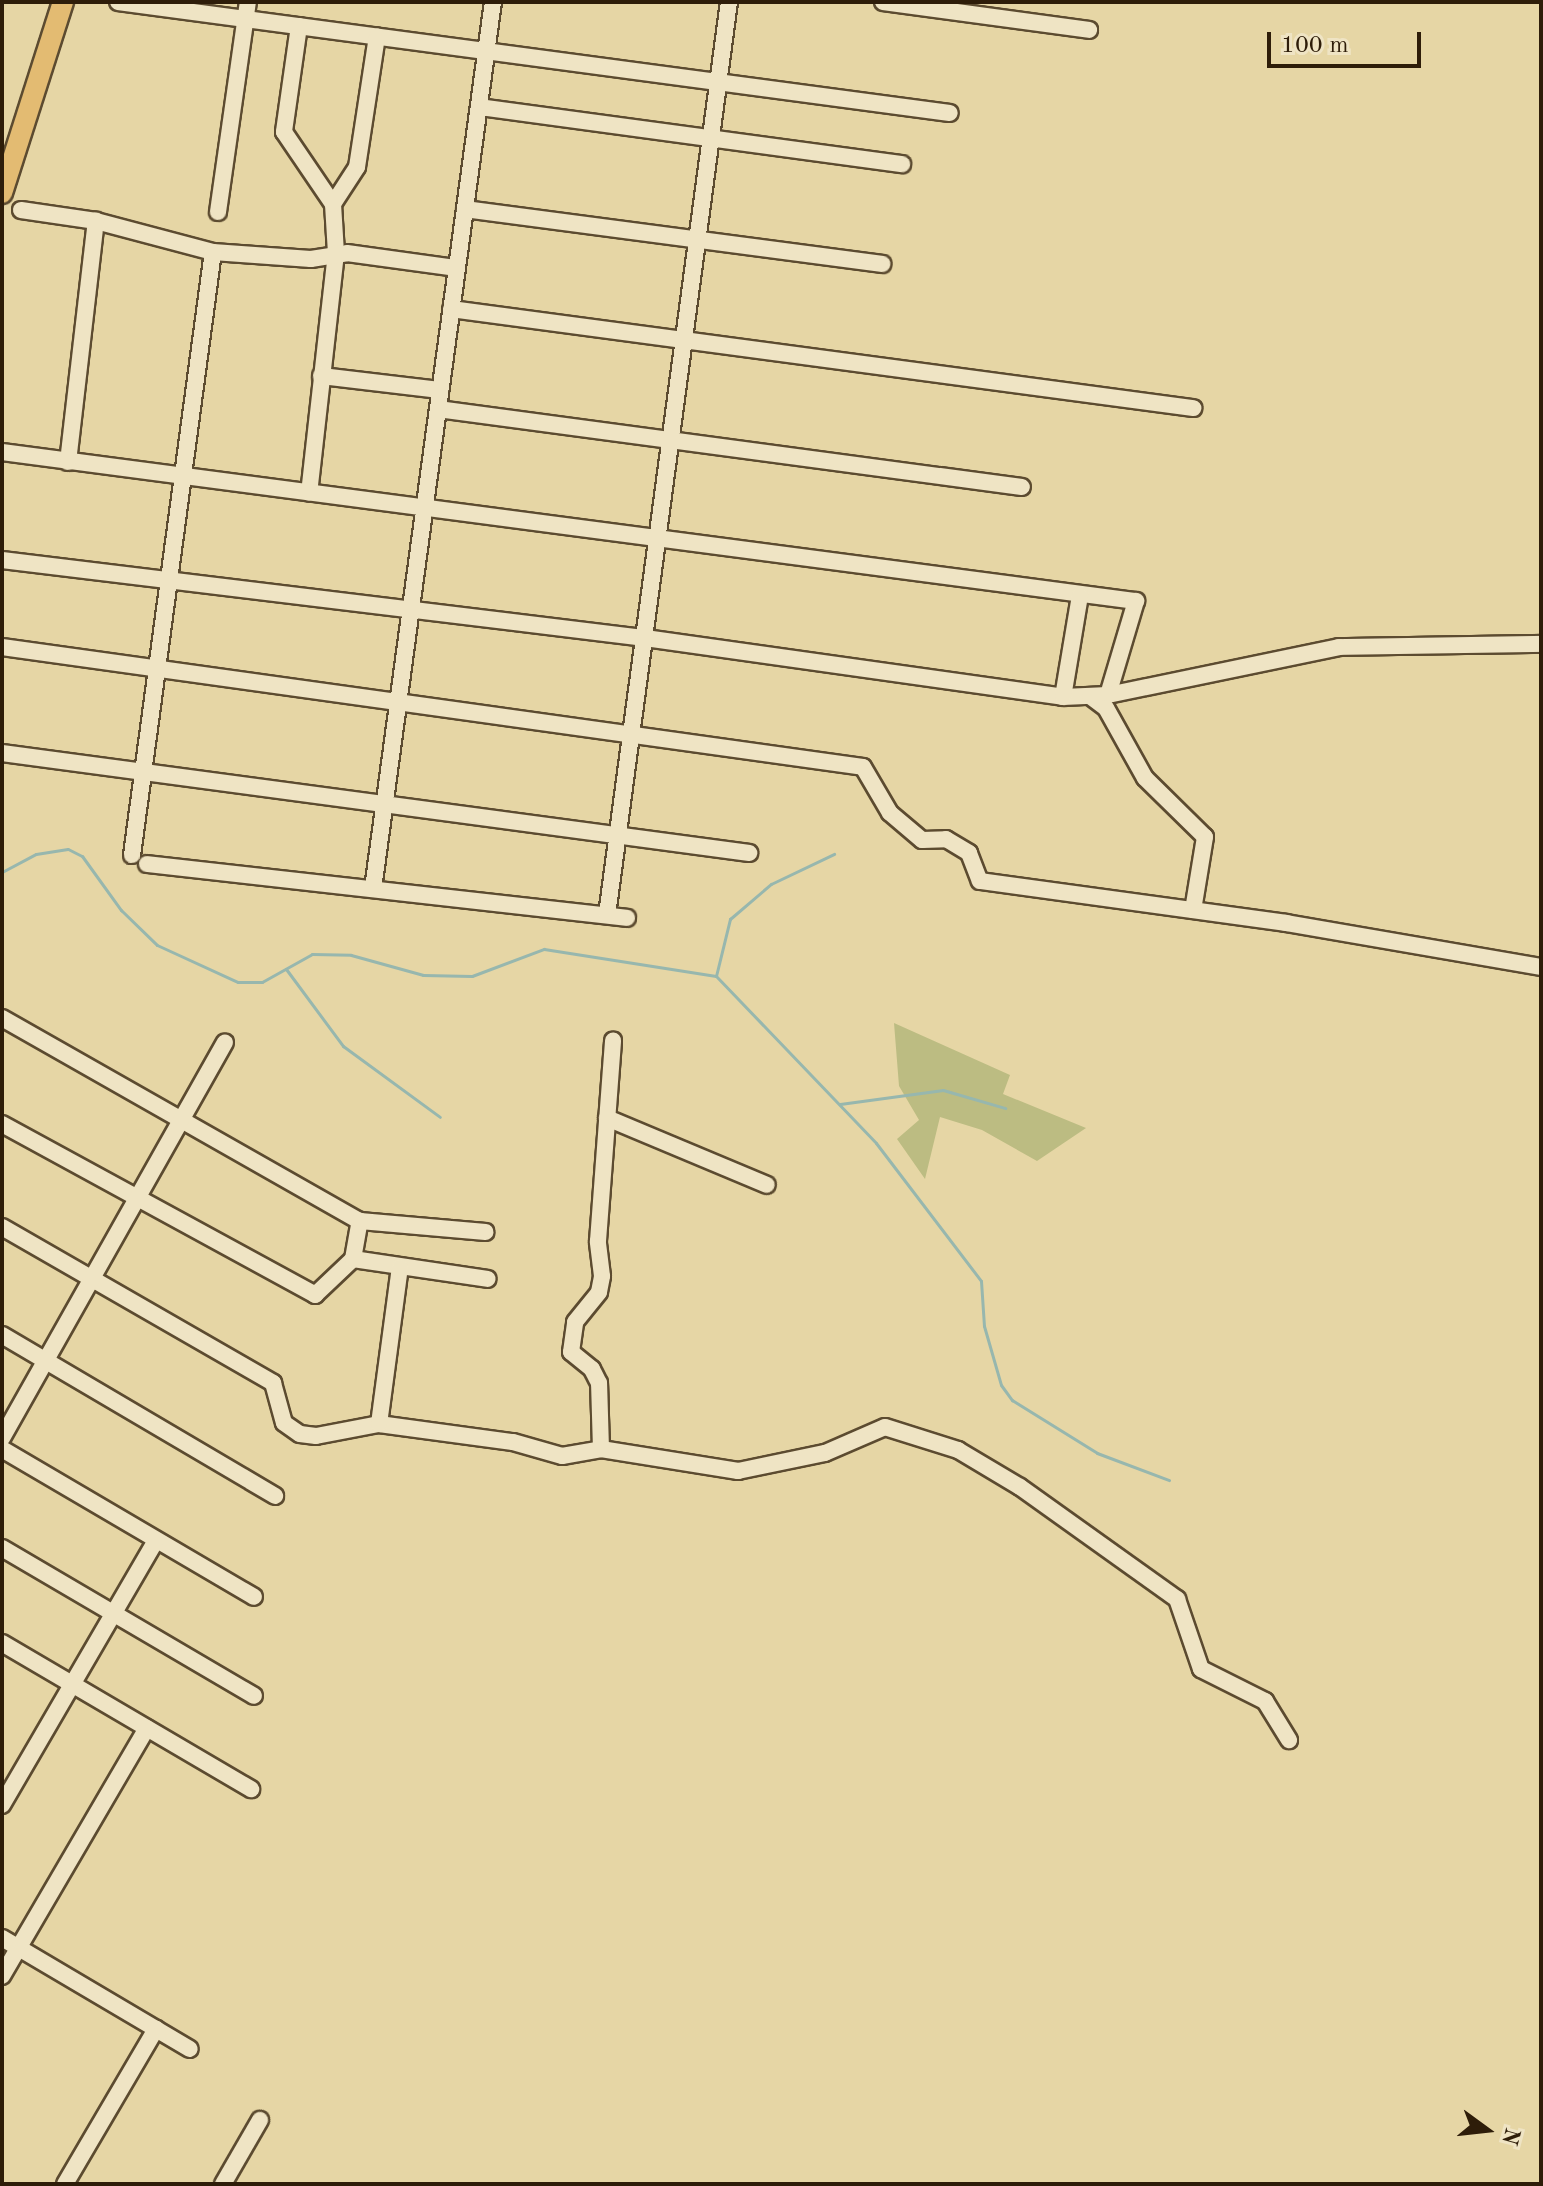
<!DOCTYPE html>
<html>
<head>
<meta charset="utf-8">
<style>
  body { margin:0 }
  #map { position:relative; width:1543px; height:2186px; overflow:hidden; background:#e6d6a5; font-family:"Old Standard TT",serif }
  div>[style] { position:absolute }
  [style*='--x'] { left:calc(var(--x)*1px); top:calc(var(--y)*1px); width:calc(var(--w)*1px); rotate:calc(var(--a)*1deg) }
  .green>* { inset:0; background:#bcbc82 }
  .stream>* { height:3px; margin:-1.5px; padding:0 1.5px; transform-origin:1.5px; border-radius:1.5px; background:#97b7ae }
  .roads { filter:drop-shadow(2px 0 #5c4b30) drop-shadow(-2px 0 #5c4b30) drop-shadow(0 2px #5c4b30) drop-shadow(0 -2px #5c4b30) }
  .minor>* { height:16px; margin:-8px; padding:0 8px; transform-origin:8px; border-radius:8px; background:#efe4c4 }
  .major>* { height:20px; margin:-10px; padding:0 10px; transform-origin:10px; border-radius:10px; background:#e3bb72 }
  span { translate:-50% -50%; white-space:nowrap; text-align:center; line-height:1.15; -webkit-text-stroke:6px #efe4c4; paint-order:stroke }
  .frame { position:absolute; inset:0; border:4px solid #2e1d09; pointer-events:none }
  .north { position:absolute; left:1447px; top:2090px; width:80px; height:80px; -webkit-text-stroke:6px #efe4c4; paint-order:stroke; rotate:105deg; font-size:22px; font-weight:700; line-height:32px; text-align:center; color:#2e1d09 }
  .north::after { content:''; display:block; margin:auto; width:28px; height:36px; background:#2e1d09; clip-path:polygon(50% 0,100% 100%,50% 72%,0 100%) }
  .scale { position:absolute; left:1267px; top:32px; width:154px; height:36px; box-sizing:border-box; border:4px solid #2e1d09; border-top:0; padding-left:10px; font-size:24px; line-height:28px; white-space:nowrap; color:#2e1d09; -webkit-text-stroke:6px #efe4c4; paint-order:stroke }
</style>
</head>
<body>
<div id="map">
  <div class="green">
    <div style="clip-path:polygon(894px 1023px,1010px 1075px,1003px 1094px,1086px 1128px,1037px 1161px,982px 1130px,940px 1117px,925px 1179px,897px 1139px,919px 1120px,899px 1086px)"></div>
  </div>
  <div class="stream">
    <div style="--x:2;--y:872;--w:38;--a:-28"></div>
    <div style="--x:36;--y:854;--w:32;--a:-9"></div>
    <div style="--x:68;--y:849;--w:16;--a:27"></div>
    <div style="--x:82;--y:856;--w:67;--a:54.2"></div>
    <div style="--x:121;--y:910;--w:50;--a:44.2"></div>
    <div style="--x:157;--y:945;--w:89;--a:24.6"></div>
    <div style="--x:238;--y:982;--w:24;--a:0"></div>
    <div style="--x:262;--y:982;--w:57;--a:-29.2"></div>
    <div style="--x:312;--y:954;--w:39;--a:1"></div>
    <div style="--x:351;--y:955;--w:75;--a:15.5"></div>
    <div style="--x:423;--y:975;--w:49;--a:1.2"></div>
    <div style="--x:472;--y:976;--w:77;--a:-20.6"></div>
    <div style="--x:544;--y:949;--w:174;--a:8.9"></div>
    <div style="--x:716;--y:976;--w:231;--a:46.2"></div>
    <div style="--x:876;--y:1143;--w:173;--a:52.7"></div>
    <div style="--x:981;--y:1281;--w:45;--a:86.2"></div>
    <div style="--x:984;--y:1326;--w:61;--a:73.9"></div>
    <div style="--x:1001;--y:1385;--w:19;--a:54"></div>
    <div style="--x:1012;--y:1400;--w:100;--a:31.9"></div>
    <div style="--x:1097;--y:1453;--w:77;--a:20.6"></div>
    <div style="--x:286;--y:969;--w:96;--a:53.5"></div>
    <div style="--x:343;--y:1046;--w:120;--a:36.2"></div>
    <div style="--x:716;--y:976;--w:59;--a:-76.2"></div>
    <div style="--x:730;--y:919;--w:54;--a:-40.5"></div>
    <div style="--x:771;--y:884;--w:70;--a:-25.5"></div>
    <div style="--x:840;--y:1104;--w:104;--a:-7.7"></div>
    <div style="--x:943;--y:1090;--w:65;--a:16.2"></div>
  </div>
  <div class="roads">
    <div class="minor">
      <div style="--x:118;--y:2;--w:839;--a:7.6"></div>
      <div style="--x:883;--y:2;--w:208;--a:7.7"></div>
      <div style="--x:299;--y:26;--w:107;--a:98.1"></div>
      <div style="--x:284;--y:132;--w:87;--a:55.8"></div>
      <div style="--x:333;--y:204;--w:49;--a:86.5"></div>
      <div style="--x:336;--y:253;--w:241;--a:96.4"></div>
      <div style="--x:479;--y:107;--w:427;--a:7.7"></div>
      <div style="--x:333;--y:204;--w:44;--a:-57"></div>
      <div style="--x:357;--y:167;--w:132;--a:-81.3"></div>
      <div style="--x:465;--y:209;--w:421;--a:7.5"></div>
      <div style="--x:21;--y:210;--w:76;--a:8.3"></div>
      <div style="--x:96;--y:221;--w:121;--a:14.8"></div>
      <div style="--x:213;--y:252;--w:98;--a:4.1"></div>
      <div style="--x:311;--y:259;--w:36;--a:-9"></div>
      <div style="--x:347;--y:253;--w:111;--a:7.8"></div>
      <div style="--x:218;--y:212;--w:212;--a:-81.9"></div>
      <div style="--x:451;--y:309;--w:749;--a:7.6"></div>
      <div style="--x:321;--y:376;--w:120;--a:6.7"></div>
      <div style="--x:438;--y:409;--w:589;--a:7.61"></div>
      <div style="--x:2;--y:452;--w:1144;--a:7.49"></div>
      <div style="--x:1136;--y:601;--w:98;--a:106.6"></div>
      <div style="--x:68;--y:462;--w:243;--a:-83.4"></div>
      <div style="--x:2;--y:560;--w:648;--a:6.92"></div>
      <div style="--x:645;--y:638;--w:422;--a:8"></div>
      <div style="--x:1063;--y:697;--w:45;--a:-2.5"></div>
      <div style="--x:1108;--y:695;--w:236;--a:-11.7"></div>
      <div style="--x:1339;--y:647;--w:202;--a:-0.9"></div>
      <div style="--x:2;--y:647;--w:869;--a:7.93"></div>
      <div style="--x:863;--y:767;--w:53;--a:59.6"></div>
      <div style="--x:890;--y:813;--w:42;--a:40.2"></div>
      <div style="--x:922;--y:840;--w:24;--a:-2"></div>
      <div style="--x:946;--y:839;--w:27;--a:31"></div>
      <div style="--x:969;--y:853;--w:30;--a:69"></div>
      <div style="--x:980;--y:881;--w:309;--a:7.8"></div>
      <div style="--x:1286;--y:923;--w:259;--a:9.8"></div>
      <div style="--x:1090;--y:696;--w:20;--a:37"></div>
      <div style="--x:1106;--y:708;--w:80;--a:60.9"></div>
      <div style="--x:1145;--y:778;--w:84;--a:44.5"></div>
      <div style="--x:1205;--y:837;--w:74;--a:99.3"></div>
      <div style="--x:1063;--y:697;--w:103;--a:-80.5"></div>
      <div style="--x:2;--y:753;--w:754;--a:7.62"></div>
      <div style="--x:132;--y:855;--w:608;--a:-82.35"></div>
      <div style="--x:147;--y:864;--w:483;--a:6.4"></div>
      <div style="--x:373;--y:889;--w:895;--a:-82.3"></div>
      <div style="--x:607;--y:915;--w:921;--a:-82.39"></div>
      <div style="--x:2;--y:1018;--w:412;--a:29.6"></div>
      <div style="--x:360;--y:1221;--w:126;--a:5"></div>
      <div style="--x:607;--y:1118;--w:173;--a:22.7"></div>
      <div style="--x:2;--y:1124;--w:357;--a:28.6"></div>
      <div style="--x:315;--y:1295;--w:52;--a:-43.5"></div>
      <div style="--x:353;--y:1259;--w:39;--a:-80"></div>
      <div style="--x:2;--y:1227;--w:313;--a:29.9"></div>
      <div style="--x:273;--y:1383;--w:41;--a:74.6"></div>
      <div style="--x:284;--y:1423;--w:19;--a:35"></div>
      <div style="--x:300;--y:1434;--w:16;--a:7"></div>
      <div style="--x:316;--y:1436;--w:64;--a:-10.8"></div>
      <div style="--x:379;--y:1424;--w:135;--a:7.7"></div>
      <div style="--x:513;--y:1442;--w:51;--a:15.9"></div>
      <div style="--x:562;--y:1456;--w:40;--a:-10"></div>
      <div style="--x:601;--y:1449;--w:139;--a:9.1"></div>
      <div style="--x:738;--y:1471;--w:89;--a:-11.7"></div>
      <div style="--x:825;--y:1453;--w:65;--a:-23.4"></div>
      <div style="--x:885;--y:1427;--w:77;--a:17.5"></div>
      <div style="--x:958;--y:1450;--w:72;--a:30.8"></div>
      <div style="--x:1020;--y:1487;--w:193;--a:35.5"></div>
      <div style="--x:1177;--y:1599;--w:74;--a:71.1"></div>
      <div style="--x:1201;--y:1669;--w:72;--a:26.6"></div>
      <div style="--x:1265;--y:1701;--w:46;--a:58.4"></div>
      <div style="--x:353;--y:1259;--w:136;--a:8.4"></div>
      <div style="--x:2;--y:1335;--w:317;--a:30.5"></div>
      <div style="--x:379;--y:1424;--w:158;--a:-82.4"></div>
      <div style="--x:2;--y:1438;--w:454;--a:-60.6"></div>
      <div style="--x:2;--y:1449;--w:292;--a:30.4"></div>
      <div style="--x:601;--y:1449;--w:66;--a:-91.7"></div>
      <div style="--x:599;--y:1383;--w:16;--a:-117"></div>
      <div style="--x:592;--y:1369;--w:27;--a:-141"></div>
      <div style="--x:571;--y:1352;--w:30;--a:-82"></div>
      <div style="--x:575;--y:1322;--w:38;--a:-51"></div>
      <div style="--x:599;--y:1292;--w:16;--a:-79"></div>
      <div style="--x:602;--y:1276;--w:35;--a:-97"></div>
      <div style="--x:598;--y:1241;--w:201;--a:-85.7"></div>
      <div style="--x:2;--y:1548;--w:292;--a:30.4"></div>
      <div style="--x:2;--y:1643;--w:289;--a:30.4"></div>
      <div style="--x:2;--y:1805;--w:306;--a:-59.8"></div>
      <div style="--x:2;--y:1938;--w:218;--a:30.6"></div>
      <div style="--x:2;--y:1976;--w:287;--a:-59.7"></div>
      <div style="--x:65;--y:2184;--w:180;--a:-59.6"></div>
      <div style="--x:223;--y:2184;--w:74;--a:-60"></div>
    </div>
    <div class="major">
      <div style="--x:2;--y:193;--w:201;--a:-72.3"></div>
    </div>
  </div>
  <div class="frame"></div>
  <div class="north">N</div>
  <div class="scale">100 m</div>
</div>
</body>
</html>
